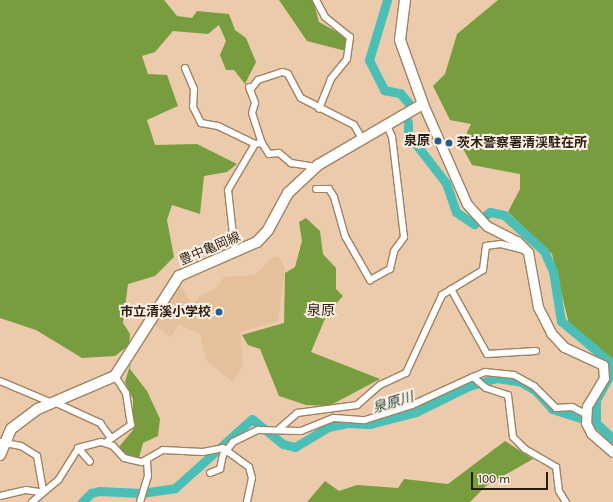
<!DOCTYPE html>
<html>
<head>
<meta charset="utf-8">
<style>
  body { margin:0 }
  #map { position:relative; width:613px; height:502px; overflow:hidden; background:#ebcbab; font-family:Karla,"Noto Sans JP",sans-serif }
  div>[style] { position:absolute }
  [style*='--x'] { left:calc(var(--x)*1px); top:calc(var(--y)*1px); width:calc(var(--w)*1px); rotate:calc(var(--a)*1deg) }
  .built>* { inset:0; background:#e5c09a }
  .forest>* { inset:0; background:#789d3e }
  .river>* { height:9px; margin:-4.5px; padding:0 4.5px; transform-origin:4.5px; border-radius:4.5px; background:#4bbfb6 }
  .roads { filter:drop-shadow(1px 0 #9f8263) drop-shadow(-1px 0 #9f8263) drop-shadow(0 1px #9f8263) drop-shadow(0 -1px #9f8263) }
  .street>* { height:6px; margin:-3px; padding:0 3px; transform-origin:3px; border-radius:3px; background:#fff }
  .secondary>* { height:9px; margin:-4.5px; padding:0 4.5px; transform-origin:4.5px; border-radius:4.5px; background:#fff }
  .primary>* { height:10px; margin:-5px; padding:0 5px; transform-origin:5px; border-radius:5px; background:#fff }
  .dots>* { width:11px; height:11px; translate:-50% -50%; box-sizing:border-box; border:2px solid #fdf0e3; border-radius:50% }
  span { translate:-50% -50%; white-space:nowrap; text-align:center; line-height:1.15; -webkit-text-stroke:4px #fdf0e3; paint-order:stroke }
  .poi-label { font-size:13px; color:#271c0f; font-weight:700 }
  .right { translate:-100% -50%; text-align:right }
  .left { translate:0 -50%; text-align:left }
  .street-label { font-size:13px; color:#271c0f }
  .neighbourhood-label { font-size:14px; color:#271c0f }
  .water-label { font-size:14px; color:#28423f; font-style:italic }
  .scale { position:absolute; left:471px; top:472px; width:77px; height:18px; box-sizing:border-box; border:2px solid #271c0f; border-top:0; padding-left:5px; font-size:12px; line-height:14px; white-space:nowrap; color:#271c0f; -webkit-text-stroke:3px #fdf0e3; paint-order:stroke }
</style>
</head>
<body>
<div id="map">
  <div class="built">
    <div style="clip-path:polygon(278px 256px,285px 268px,278px 321px,240px 332px,243px 366px,233px 382px,206px 360px,200px 333px,179px 325px,170px 337px,153px 324px,178px 281px,192px 304px,202px 294px,216px 288px,224px 277px,255px 275px,270px 259px)"></div>
  </div>
  <div class="forest">
    <div style="clip-path:polygon(0 0,164px 0,177px 16px,192px 18px,197px 11px,229px 14px,235px 30px,246px 38px,256px 62px,245px 84px,234px 70px,226px 70px,220px 55px,226px 41px,219px 25px,208px 34px,173px 31px,155px 52px,142px 56px,148px 74px,167px 75px,178px 106px,147px 120px,155px 145px,197px 144px,237px 164px,227px 172px,204px 176px,200px 214px,172px 205px,167px 220px,174px 257px,155px 276px,128px 284px,123px 323px,130px 334px,129px 345px,115px 356px,82px 358px,36px 330px,0 318px)"></div>
    <div style="clip-path:polygon(279px 0,313px 0,319px 22px,351px 40px,346px 51px,307px 41px)"></div>
    <div style="clip-path:polygon(498px 0,613px 0,613px 360px,569px 324px,552px 254px,508px 212px,520px 189px,520px 174px,472px 165px,461px 145px,471px 124px,450px 120px,433px 86px,445px 74px,457px 34px)"></div>
    <div style="clip-path:polygon(306px 218px,320px 231px,323px 254px,336px 268px,336px 289px,343px 296px,327px 314px,311px 352px,380px 379px,329px 406px,306px 405px,279px 396px,260px 349px,248px 345px,242px 335px,284px 323px,285px 273px,295px 267px,302px 241px,299px 222px)"></div>
    <div style="clip-path:polygon(131px 362px,130px 369px,147px 391px,160px 419px,158px 436px,143px 443px,139px 458px,133px 459px,118px 448px,133px 430px,133px 399px,125px 382px)"></div>
    <div style="clip-path:polygon(505px 441px,533px 459px,487px 485px,470px 502px,307px 502px,325px 481px,339px 491px,357px 485px,398px 488px,404px 479px,448px 484px)"></div>
  </div>
  <div class="river">
    <div style="--x:387;--y:0;--w:63;--a:106.7"></div>
    <div style="--x:369;--y:60;--w:34;--a:63"></div>
    <div style="--x:384;--y:90;--w:16;--a:11"></div>
    <div style="--x:400;--y:93;--w:16;--a:50"></div>
    <div style="--x:408;--y:122;--w:12;--a:90"></div>
    <div style="--x:408;--y:134;--w:62;--a:52.2"></div>
    <div style="--x:446;--y:183;--w:31;--a:71"></div>
    <div style="--x:456;--y:212;--w:22;--a:34"></div>
    <div style="--x:474;--y:224;--w:20;--a:-37"></div>
    <div style="--x:490;--y:212;--w:14;--a:12"></div>
    <div style="--x:504;--y:215;--w:54;--a:42"></div>
    <div style="--x:544;--y:251;--w:22;--a:66"></div>
    <div style="--x:553;--y:271;--w:51;--a:80.9"></div>
    <div style="--x:561;--y:321;--w:64;--a:39.9"></div>
    <div style="--x:610;--y:362;--w:9;--a:77"></div>
    <div style="--x:612;--y:371;--w:33;--a:119"></div>
    <div style="--x:596;--y:400;--w:23;--a:90"></div>
    <div style="--x:596;--y:423;--w:23;--a:43"></div>
    <div style="--x:82;--y:502;--w:13;--a:-45"></div>
    <div style="--x:91;--y:493;--w:8;--a:-14"></div>
    <div style="--x:99;--y:491;--w:42;--a:2.7"></div>
    <div style="--x:141;--y:493;--w:34;--a:-8"></div>
    <div style="--x:175;--y:488;--w:103;--a:-41.9"></div>
    <div style="--x:252;--y:419;--w:40;--a:39"></div>
    <div style="--x:283;--y:444;--w:12;--a:14"></div>
    <div style="--x:295;--y:447;--w:39;--a:-31"></div>
    <div style="--x:328;--y:427;--w:20;--a:-11"></div>
    <div style="--x:348;--y:423;--w:22;--a:3"></div>
    <div style="--x:370;--y:424;--w:48;--a:-14.6"></div>
    <div style="--x:416;--y:412;--w:59;--a:-26.1"></div>
    <div style="--x:469;--y:386;--w:29;--a:-16"></div>
    <div style="--x:497;--y:378;--w:24;--a:9"></div>
    <div style="--x:521;--y:382;--w:17;--a:31"></div>
    <div style="--x:536;--y:391;--w:24;--a:48"></div>
    <div style="--x:552;--y:409;--w:46;--a:17.7"></div>
  </div>
  <div class="roads">
    <div class="street">
      <div style="--x:316;--y:0;--w:19;--a:62"></div>
      <div style="--x:325;--y:17;--w:32;--a:39"></div>
      <div style="--x:350;--y:37;--w:22;--a:98"></div>
      <div style="--x:347;--y:59;--w:26;--a:129"></div>
      <div style="--x:331;--y:79;--w:32;--a:112"></div>
      <div style="--x:185;--y:68;--w:23;--a:67"></div>
      <div style="--x:194;--y:89;--w:18;--a:93"></div>
      <div style="--x:193;--y:107;--w:18;--a:63"></div>
      <div style="--x:201;--y:123;--w:17;--a:10"></div>
      <div style="--x:218;--y:126;--w:41;--a:25.9"></div>
      <div style="--x:255;--y:144;--w:7;--a:-8"></div>
      <div style="--x:262;--y:143;--w:13;--a:58"></div>
      <div style="--x:269;--y:154;--w:10;--a:-6"></div>
      <div style="--x:279;--y:153;--w:16;--a:40"></div>
      <div style="--x:291;--y:163;--w:25;--a:9"></div>
      <div style="--x:249;--y:87;--w:17;--a:69"></div>
      <div style="--x:255;--y:103;--w:10;--a:107"></div>
      <div style="--x:252;--y:113;--w:32;--a:72"></div>
      <div style="--x:250;--y:90;--w:13;--a:-51"></div>
      <div style="--x:258;--y:80;--w:26;--a:-18"></div>
      <div style="--x:283;--y:72;--w:5;--a:22"></div>
      <div style="--x:288;--y:74;--w:27;--a:62"></div>
      <div style="--x:301;--y:98;--w:59;--a:27"></div>
      <div style="--x:354;--y:125;--w:16;--a:60"></div>
      <div style="--x:316;--y:189;--w:13;--a:0"></div>
      <div style="--x:329;--y:189;--w:9;--a:58"></div>
      <div style="--x:334;--y:197;--w:41;--a:74.2"></div>
      <div style="--x:345;--y:236;--w:51;--a:60.4"></div>
      <div style="--x:370;--y:280;--w:23;--a:-29"></div>
      <div style="--x:390;--y:269;--w:18;--a:-77"></div>
      <div style="--x:394;--y:251;--w:17;--a:-54"></div>
      <div style="--x:404;--y:237;--w:101;--a:-96.8"></div>
      <div style="--x:392;--y:137;--w:13;--a:-113"></div>
      <div style="--x:235;--y:253;--w:63;--a:-96.3"></div>
      <div style="--x:228;--y:190;--w:53;--a:-59.6"></div>
      <div style="--x:451;--y:289;--w:74;--a:61"></div>
      <div style="--x:487;--y:354;--w:49;--a:-3.5"></div>
      <div style="--x:473;--y:377;--w:13;--a:-23"></div>
      <div style="--x:485;--y:372;--w:29;--a:6"></div>
      <div style="--x:514;--y:375;--w:23;--a:29"></div>
      <div style="--x:534;--y:386;--w:31;--a:45"></div>
      <div style="--x:556;--y:408;--w:16;--a:-4"></div>
      <div style="--x:572;--y:407;--w:16;--a:27"></div>
      <div style="--x:0;--y:381;--w:54;--a:22.8"></div>
      <div style="--x:54;--y:402;--w:51;--a:24.5"></div>
      <div style="--x:100;--y:423;--w:19;--a:54"></div>
      <div style="--x:280;--y:428;--w:23;--a:-41"></div>
      <div style="--x:297;--y:413;--w:61;--a:-7.6"></div>
      <div style="--x:357;--y:405;--w:30;--a:-41"></div>
      <div style="--x:380;--y:385;--w:29;--a:-25"></div>
      <div style="--x:406;--y:373;--w:86;--a:-65.2"></div>
      <div style="--x:442;--y:295;--w:48;--a:-31.4"></div>
      <div style="--x:483;--y:270;--w:24;--a:-83"></div>
      <div style="--x:486;--y:246;--w:15;--a:-8"></div>
      <div style="--x:501;--y:244;--w:24;--a:15"></div>
      <div style="--x:0;--y:442;--w:21;--a:11"></div>
      <div style="--x:21;--y:446;--w:19;--a:32"></div>
      <div style="--x:37;--y:456;--w:35;--a:80"></div>
      <div style="--x:105;--y:443;--w:32;--a:-35"></div>
      <div style="--x:131;--y:425;--w:32;--a:-99"></div>
      <div style="--x:126;--y:393;--w:20;--a:-123"></div>
      <div style="--x:78;--y:448;--w:18;--a:49"></div>
      <div style="--x:210;--y:473;--w:11;--a:-22"></div>
      <div style="--x:220;--y:469;--w:14;--a:-78"></div>
      <div style="--x:223;--y:455;--w:16;--a:-52"></div>
      <div style="--x:233;--y:442;--w:28;--a:-26"></div>
      <div style="--x:258;--y:430;--w:43;--a:1.3"></div>
      <div style="--x:301;--y:431;--w:35;--a:-22"></div>
      <div style="--x:334;--y:418;--w:31;--a:4"></div>
      <div style="--x:365;--y:420;--w:49;--a:-17.7"></div>
      <div style="--x:412;--y:405;--w:67;--a:-24.7"></div>
      <div style="--x:473;--y:377;--w:17;--a:40"></div>
      <div style="--x:486;--y:388;--w:23;--a:18"></div>
      <div style="--x:508;--y:395;--w:42;--a:83.2"></div>
      <div style="--x:513;--y:437;--w:17;--a:45"></div>
      <div style="--x:525;--y:449;--w:36;--a:30"></div>
      <div style="--x:556;--y:467;--w:24;--a:83"></div>
      <div style="--x:559;--y:491;--w:13;--a:58"></div>
      <div style="--x:0;--y:496;--w:27;--a:-13"></div>
      <div style="--x:26;--y:490;--w:13;--a:9"></div>
      <div style="--x:32;--y:502;--w:35;--a:-40"></div>
      <div style="--x:59;--y:479;--w:36;--a:-58"></div>
      <div style="--x:78;--y:448;--w:24;--a:-15"></div>
      <div style="--x:101;--y:442;--w:13;--a:18"></div>
      <div style="--x:113;--y:446;--w:16;--a:47"></div>
      <div style="--x:124;--y:458;--w:18;--a:13"></div>
      <div style="--x:142;--y:462;--w:24;--a:-30"></div>
      <div style="--x:163;--y:450;--w:40;--a:2.9"></div>
      <div style="--x:203;--y:452;--w:20;--a:-11"></div>
      <div style="--x:223;--y:448;--w:32;--a:36"></div>
      <div style="--x:249;--y:467;--w:11;--a:75"></div>
      <div style="--x:252;--y:478;--w:25;--a:102"></div>
      <div style="--x:140;--y:502;--w:27;--a:-73"></div>
      <div style="--x:148;--y:476;--w:14;--a:-94"></div>
    </div>
    <div class="secondary">
      <div style="--x:423;--y:104;--w:109;--a:66.3"></div>
      <div style="--x:467;--y:204;--w:30;--a:48"></div>
      <div style="--x:487;--y:226;--w:34;--a:27"></div>
      <div style="--x:517;--y:241;--w:16;--a:45"></div>
      <div style="--x:528;--y:252;--w:56;--a:79.7"></div>
      <div style="--x:538;--y:307;--w:29;--a:63"></div>
      <div style="--x:551;--y:333;--w:19;--a:47"></div>
      <div style="--x:564;--y:347;--w:43;--a:24.8"></div>
      <div style="--x:603;--y:365;--w:13;--a:86"></div>
      <div style="--x:604;--y:378;--w:33;--a:121"></div>
      <div style="--x:587;--y:406;--w:17;--a:93"></div>
      <div style="--x:586;--y:423;--w:11;--a:63"></div>
      <div style="--x:591;--y:433;--w:29;--a:41"></div>
    </div>
    <div class="primary">
      <div style="--x:0;--y:455;--w:28;--a:-67"></div>
      <div style="--x:11;--y:429;--w:34;--a:-37"></div>
      <div style="--x:38;--y:409;--w:84;--a:-23.2"></div>
      <div style="--x:115;--y:376;--w:119;--a:-57.4"></div>
      <div style="--x:179;--y:276;--w:85;--a:-23.6"></div>
      <div style="--x:257;--y:242;--w:16;--a:-47"></div>
      <div style="--x:268;--y:230;--w:42;--a:-61.6"></div>
      <div style="--x:288;--y:193;--w:41;--a:-43"></div>
      <div style="--x:318;--y:165;--w:121;--a:-30.2"></div>
      <div style="--x:423;--y:104;--w:68;--a:-109.8"></div>
      <div style="--x:400;--y:40;--w:40;--a:-82.9"></div>
    </div>
  </div>
  <div class="dots">
    <div style="left:438px;top:141px;background:#1e6095"></div>
    <div style="left:449px;top:143px;background:#1e6095"></div>
    <div style="left:219px;top:312px;background:#1e6095"></div>
  </div>
  <div class="poi-label">
    <span class="right" style="left:430px;top:141px">泉原</span>
    <span class="left" style="left:457px;top:143px">茨木警察署清渓駐在所</span>
    <span class="right" style="left:211px;top:312px">市立清溪小学校</span>
  </div>
  <div class="street-label">
    <span style="left:210px;top:249px;rotate:-23deg">豊中亀岡線</span>
  </div>
  <div class="neighbourhood-label">
    <span style="left:321px;top:311px">泉原</span>
  </div>
  <div class="water-label">
    <span style="left:393px;top:403px;rotate:-17deg">泉原川</span>
  </div>
  <div class="scale">100 m</div>
</div>
</body>
</html>
